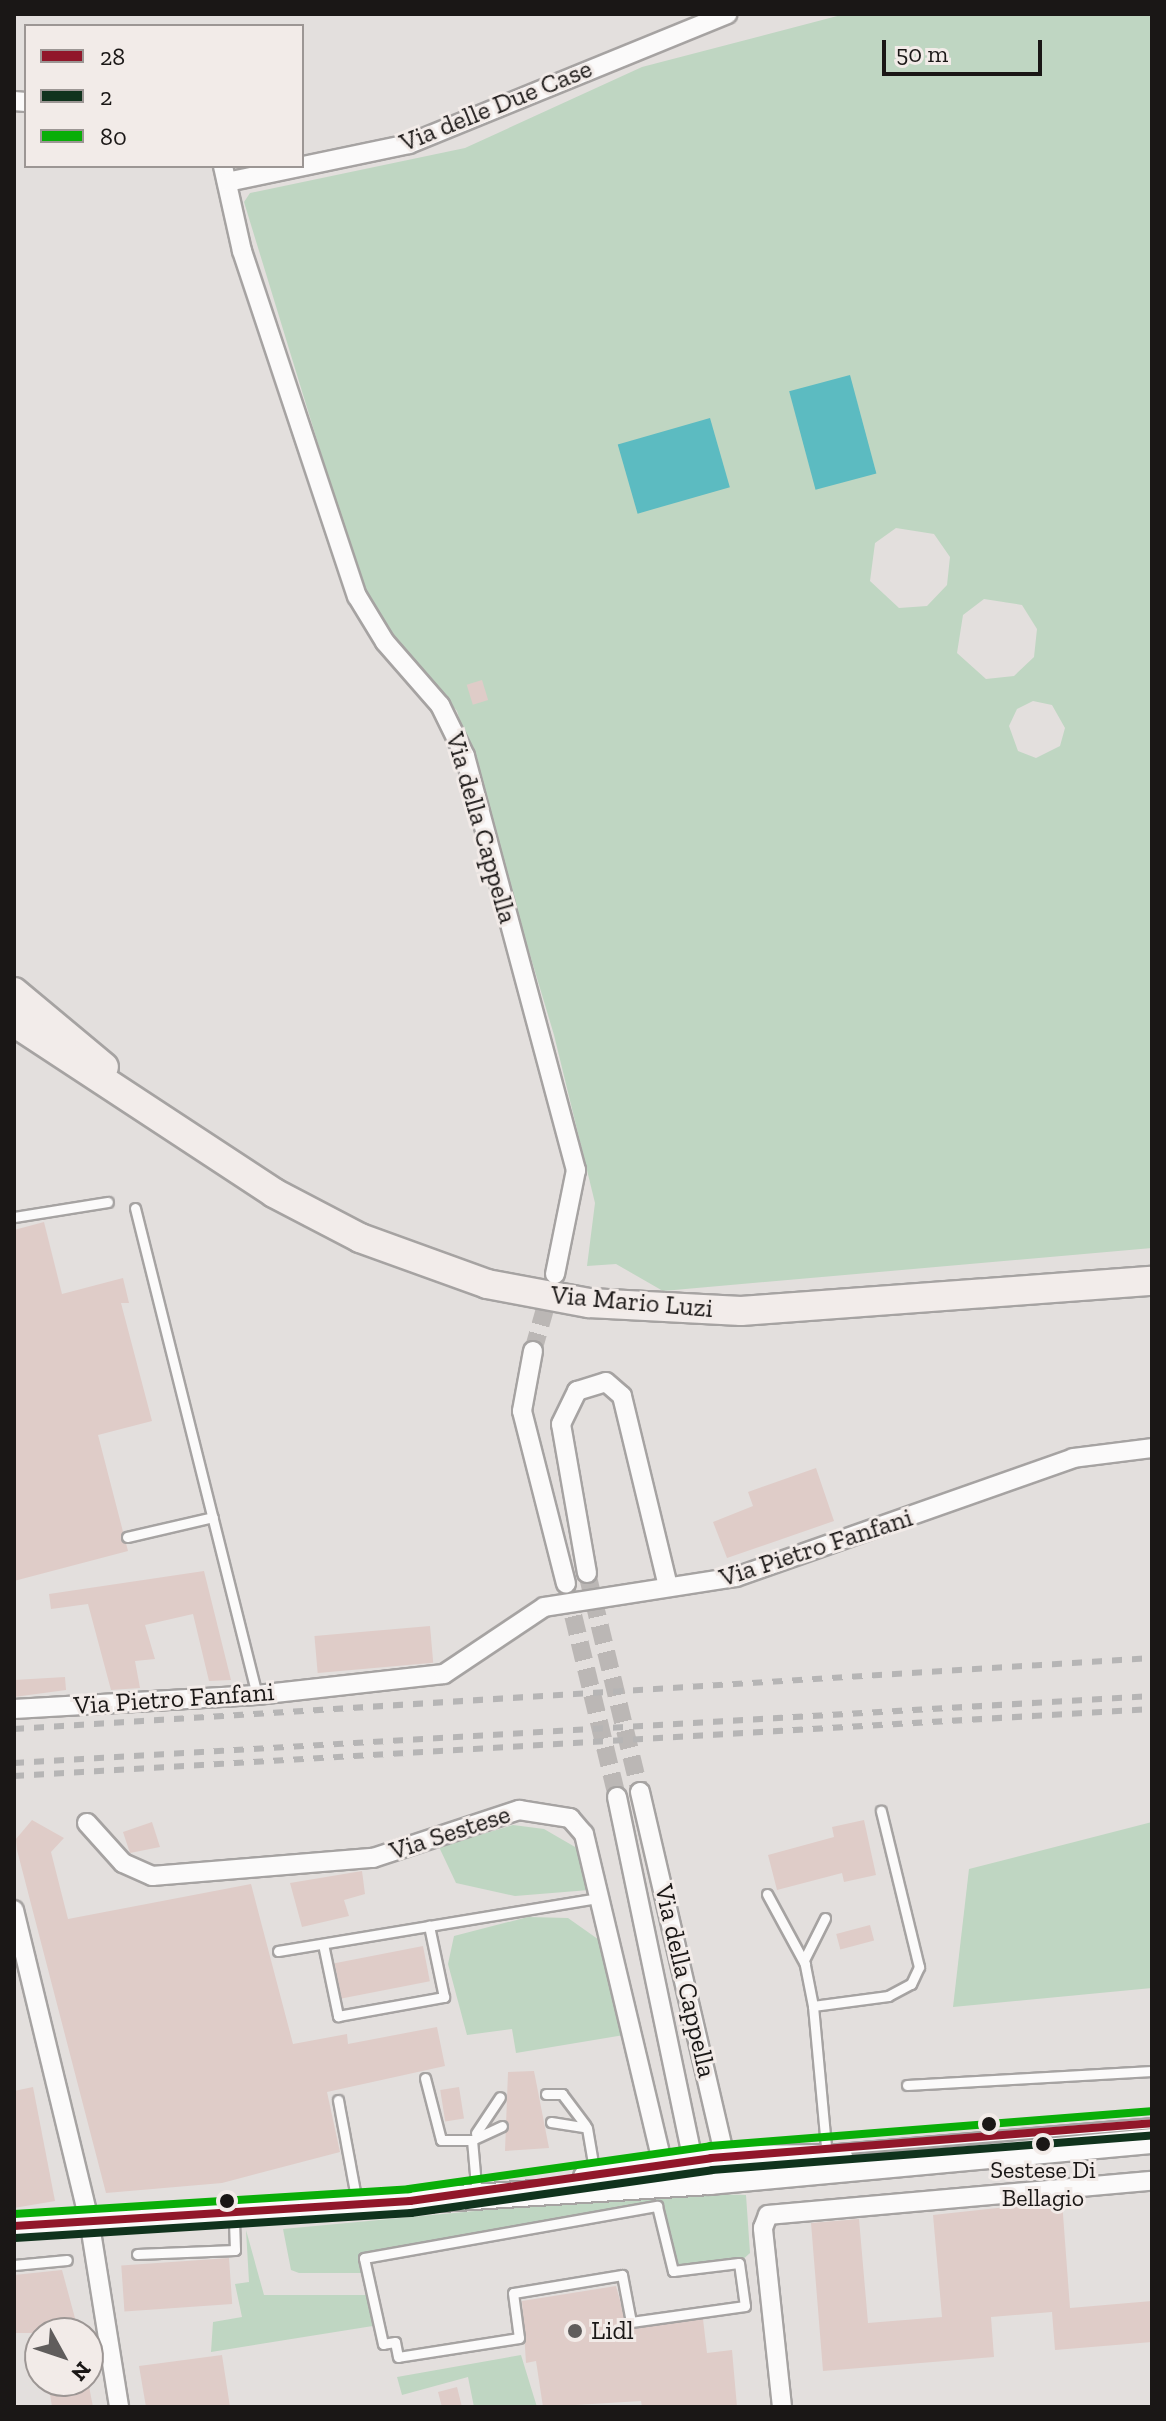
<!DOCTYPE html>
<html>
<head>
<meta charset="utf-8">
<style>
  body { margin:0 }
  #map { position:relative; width:1166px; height:2421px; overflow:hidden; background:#e3dfdd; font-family:"Zilla Slab",serif }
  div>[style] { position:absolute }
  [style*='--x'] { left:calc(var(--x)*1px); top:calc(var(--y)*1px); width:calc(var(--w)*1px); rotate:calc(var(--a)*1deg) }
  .green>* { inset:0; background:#bfd6c2 }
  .water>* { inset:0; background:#5cbbc1; transform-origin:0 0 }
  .building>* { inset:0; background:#dfccc8; transform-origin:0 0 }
  .street-tunnel>* { height:18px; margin-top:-9px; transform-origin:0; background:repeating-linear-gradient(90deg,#bbb7b5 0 18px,transparent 0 27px) }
  .roads { filter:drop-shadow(2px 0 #a6a3a2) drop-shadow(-2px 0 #a6a3a2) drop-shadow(0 2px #a6a3a2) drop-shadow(0 -2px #a6a3a2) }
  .lane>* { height:9px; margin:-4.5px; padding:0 4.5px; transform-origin:4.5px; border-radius:4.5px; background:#fbfafa }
  .street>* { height:18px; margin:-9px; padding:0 9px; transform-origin:9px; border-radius:9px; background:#fbfafa }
  .secondary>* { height:24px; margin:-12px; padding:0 12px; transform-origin:12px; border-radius:12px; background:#fbfafa }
  .primary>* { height:28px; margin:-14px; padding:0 14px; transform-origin:14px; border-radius:14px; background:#f2ecea }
  .rail>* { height:6px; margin-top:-3px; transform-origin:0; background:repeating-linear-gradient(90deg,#b6b5b5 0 10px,transparent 0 20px) }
  .bus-1>* { height:8px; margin:-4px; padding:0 4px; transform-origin:4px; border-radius:4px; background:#91172a }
  .bus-2>* { height:8px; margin:-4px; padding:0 4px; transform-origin:4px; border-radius:4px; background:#10331d }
  .bus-3>* { height:8px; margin:-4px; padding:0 4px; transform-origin:4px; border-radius:4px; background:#09ae08 }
  .dots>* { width:22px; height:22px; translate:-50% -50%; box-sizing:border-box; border:4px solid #f2ebe8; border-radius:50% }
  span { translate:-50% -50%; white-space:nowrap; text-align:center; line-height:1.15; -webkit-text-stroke:6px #f2ebe8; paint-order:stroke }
  .bus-label { font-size:24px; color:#1a1716 }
  .street-label { font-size:26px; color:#1a1716 }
  .poi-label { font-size:26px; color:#1a1716 }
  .left { translate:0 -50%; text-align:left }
  .frame { position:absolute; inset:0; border:16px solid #1a1716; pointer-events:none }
  .legend { position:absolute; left:24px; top:24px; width:280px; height:144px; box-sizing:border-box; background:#f2ebe8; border:2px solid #9c9694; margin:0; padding:10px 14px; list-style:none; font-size:24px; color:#1a1716 }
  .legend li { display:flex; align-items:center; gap:16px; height:40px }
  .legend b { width:40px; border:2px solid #9c9694 }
  .north { position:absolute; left:24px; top:2317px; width:80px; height:80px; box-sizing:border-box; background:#f2ebe8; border:2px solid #9c9694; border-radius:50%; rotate:130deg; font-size:22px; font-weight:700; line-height:32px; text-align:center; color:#1a1716 }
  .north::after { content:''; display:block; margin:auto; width:28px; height:36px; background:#605d5c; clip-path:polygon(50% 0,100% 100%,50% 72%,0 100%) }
  .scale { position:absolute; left:882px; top:40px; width:160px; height:36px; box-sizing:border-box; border:4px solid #1a1716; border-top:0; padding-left:10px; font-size:24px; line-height:28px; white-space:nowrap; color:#1a1716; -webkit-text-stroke:6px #f2ebe8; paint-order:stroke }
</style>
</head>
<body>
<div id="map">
  <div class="green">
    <div style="clip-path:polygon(evenodd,845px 14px,1152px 14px,1152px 1248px,663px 1291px,616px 1264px,587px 1266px,595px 1203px,554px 1035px,457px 711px,402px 653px,362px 587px,244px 202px,250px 193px,465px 148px,642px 67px,845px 14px,896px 528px,934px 534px,950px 557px,947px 585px,927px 606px,899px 608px,870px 581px,875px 543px,896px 528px,845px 14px,984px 599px,1022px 605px,1037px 629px,1034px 657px,1014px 676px,986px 679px,957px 653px,963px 615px,984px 599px,845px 14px,1033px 701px,1052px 705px,1065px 728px,1060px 746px,1036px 758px,1018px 751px,1009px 726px,1017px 709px,1033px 701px)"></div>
    <div style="clip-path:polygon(1152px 1822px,1152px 1988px,953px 2007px,969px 1869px)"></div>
    <div style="clip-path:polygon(513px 1825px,544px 1829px,582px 1851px,589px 1890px,515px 1896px,456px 1883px,439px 1847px)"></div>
    <div style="clip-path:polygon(528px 1917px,568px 1918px,602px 1942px,624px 2035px,516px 2053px,512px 2029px,467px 2035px,448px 1964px,454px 1936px)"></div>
    <div style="clip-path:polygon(667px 2193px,746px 2195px,750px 2253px,739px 2263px,673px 2271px,657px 2206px,364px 2258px,367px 2273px,299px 2273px,291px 2270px,283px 2229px)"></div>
    <div style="clip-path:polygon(246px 2230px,264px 2295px,372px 2295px,379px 2325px,211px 2352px,213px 2322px,242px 2317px,235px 2284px,249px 2282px)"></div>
    <div style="clip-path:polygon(521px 2355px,537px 2407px,474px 2407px,468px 2377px,402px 2395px,397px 2377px)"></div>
  </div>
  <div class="water">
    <div style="left:850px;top:375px;width:102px;height:63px;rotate:75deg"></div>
    <div style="left:710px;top:418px;width:72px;height:96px;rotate:74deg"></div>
  </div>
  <div class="building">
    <div style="left:482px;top:680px;width:21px;height:16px;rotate:73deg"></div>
    <div style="clip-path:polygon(44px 1222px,62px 1294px,123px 1278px,129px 1303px,121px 1303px,152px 1421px,98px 1435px,128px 1551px,14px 1581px,14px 1230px)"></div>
    <div style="clip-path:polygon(816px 1468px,834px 1521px,727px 1558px,713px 1522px,753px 1506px,748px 1492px)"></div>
    <div style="clip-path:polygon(204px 1571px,231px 1680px,209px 1681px,193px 1614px,145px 1625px,155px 1659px,135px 1661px,140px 1688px,111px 1690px,88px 1604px,51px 1609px,49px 1594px)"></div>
    <div style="left:430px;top:1626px;width:37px;height:116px;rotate:85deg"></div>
    <div style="clip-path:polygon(65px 1677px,66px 1690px,14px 1697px,14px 1680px)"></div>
    <div style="clip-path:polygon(32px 1820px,64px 1838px,51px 1852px,68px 1919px,251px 1884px,293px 2044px,347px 2034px,348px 2044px,437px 2027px,445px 2066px,327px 2092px,340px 2152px,222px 2183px,106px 2193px,17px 1850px,16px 1839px)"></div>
    <div style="clip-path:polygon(864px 1820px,876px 1875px,844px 1882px,842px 1873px,777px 1890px,768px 1855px,834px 1837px,832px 1827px)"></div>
    <div style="clip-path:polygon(152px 1822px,160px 1847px,130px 1853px,123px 1832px)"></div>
    <div style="clip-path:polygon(362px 1871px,365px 1894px,344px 1900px,349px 1916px,302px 1927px,290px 1883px)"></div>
    <div style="left:870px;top:1925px;width:16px;height:35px;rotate:75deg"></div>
    <div style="left:423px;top:1946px;width:36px;height:90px;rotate:79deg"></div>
    <div style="clip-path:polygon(534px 2071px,549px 2148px,505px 2151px,508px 2072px)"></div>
    <div style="clip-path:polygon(33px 2087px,55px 2201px,14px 2208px,14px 2091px)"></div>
    <div style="left:459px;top:2087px;width:32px;height:19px;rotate:81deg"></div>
    <div style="clip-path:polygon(1062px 2201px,1070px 2308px,1152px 2301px,1152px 2342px,1055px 2350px,1052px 2312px,991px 2317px,994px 2357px,823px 2371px,811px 2223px,859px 2219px,868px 2323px,942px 2317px,933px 2215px)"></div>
    <div style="left:229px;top:2258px;width:46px;height:108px;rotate:86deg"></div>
    <div style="clip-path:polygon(62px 2270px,79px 2333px,14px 2333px,14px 2275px)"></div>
    <div style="clip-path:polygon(616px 2286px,628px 2329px,703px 2319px,707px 2353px,732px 2350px,737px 2407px,642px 2407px,641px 2401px,543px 2407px,536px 2361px,526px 2363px,522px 2301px)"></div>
    <div style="clip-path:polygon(222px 2355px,230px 2407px,146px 2407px,139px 2366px)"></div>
    <div style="clip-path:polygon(48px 2381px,88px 2381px,93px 2407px,52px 2407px)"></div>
    <div style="clip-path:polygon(457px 2387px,462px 2407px,442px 2407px,438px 2392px)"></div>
  </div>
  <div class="street-tunnel">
    <div style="--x:533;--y:1351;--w:66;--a:-74.1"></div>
    <div style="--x:587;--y:1573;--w:225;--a:76.4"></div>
    <div style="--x:567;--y:1590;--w:213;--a:76.4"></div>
  </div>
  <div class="roads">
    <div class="lane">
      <div style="--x:135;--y:1208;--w:502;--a:75.94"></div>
      <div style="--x:14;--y:1217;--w:95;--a:-9.1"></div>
      <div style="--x:127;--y:1537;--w:88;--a:-13.1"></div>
      <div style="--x:767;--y:1894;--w:80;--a:61.5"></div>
      <div style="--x:323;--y:1944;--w:74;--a:78.2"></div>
      <div style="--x:338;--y:2016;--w:108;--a:-10.2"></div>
      <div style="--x:444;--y:1997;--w:73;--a:-101.9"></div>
      <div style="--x:278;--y:1951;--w:325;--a:-9.4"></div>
      <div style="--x:813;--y:2006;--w:47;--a:-101.1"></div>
      <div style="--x:804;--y:1960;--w:47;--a:-63.4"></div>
      <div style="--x:425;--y:2078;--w:64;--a:75.5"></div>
      <div style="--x:441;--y:2140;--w:31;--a:0"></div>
      <div style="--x:907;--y:2085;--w:245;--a:-3.3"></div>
      <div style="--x:546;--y:2094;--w:16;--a:0"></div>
      <div style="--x:562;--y:2094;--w:39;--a:53"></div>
      <div style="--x:338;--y:2100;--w:105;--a:79.5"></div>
      <div style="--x:551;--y:2122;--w:36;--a:9"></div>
      <div style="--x:587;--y:2128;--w:48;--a:80.3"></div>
      <div style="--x:476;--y:2133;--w:43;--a:-56.3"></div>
      <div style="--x:836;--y:2149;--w:317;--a:-4.7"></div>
      <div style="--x:827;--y:2157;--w:152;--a:-95.3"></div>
      <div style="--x:813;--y:2006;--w:76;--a:-7.6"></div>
      <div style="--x:888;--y:1996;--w:26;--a:-28"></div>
      <div style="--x:911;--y:1984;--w:19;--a:-65"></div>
      <div style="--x:919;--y:1967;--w:161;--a:-103.7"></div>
      <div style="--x:477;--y:2197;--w:57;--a:-95"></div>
      <div style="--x:472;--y:2140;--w:33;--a:-25"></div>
      <div style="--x:657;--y:2206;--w:67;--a:76.2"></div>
      <div style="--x:673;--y:2271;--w:66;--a:-6.9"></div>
      <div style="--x:739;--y:2263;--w:43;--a:82.1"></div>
      <div style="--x:745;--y:2306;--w:115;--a:172"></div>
      <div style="--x:631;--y:2322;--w:48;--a:-100.8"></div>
      <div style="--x:622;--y:2275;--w:110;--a:170.6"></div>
      <div style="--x:513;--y:2293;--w:45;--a:82.4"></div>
      <div style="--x:519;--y:2338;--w:122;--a:171.1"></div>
      <div style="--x:398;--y:2357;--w:15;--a:-101"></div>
      <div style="--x:395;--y:2342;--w:12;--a:171"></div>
      <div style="--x:383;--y:2344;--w:88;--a:-102.5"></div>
      <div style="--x:364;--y:2258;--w:298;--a:-10.1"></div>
      <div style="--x:137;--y:2254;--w:98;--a:-2.3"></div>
      <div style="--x:235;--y:2250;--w:35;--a:-92"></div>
      <div style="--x:14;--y:2265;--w:53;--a:-5.4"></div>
    </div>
    <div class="street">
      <div style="--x:14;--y:101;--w:12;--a:5"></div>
      <div style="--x:223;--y:166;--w:87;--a:77.4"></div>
      <div style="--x:242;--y:251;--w:364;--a:71.6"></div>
      <div style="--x:357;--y:596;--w:54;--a:58.7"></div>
      <div style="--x:385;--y:642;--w:84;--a:48.9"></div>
      <div style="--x:440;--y:705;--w:57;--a:63.9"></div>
      <div style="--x:465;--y:756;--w:429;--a:75"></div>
      <div style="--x:576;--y:1170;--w:106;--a:101.4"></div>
      <div style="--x:227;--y:182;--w:186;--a:-11.8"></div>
      <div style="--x:409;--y:144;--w:344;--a:-22.2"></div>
      <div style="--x:533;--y:1351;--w:61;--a:100.4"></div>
      <div style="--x:522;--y:1411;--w:178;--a:75.7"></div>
      <div style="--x:587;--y:1573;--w:151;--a:-99.9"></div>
      <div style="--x:561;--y:1424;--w:37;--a:-64"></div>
      <div style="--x:577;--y:1391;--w:30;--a:-17"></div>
      <div style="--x:606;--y:1382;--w:21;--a:41"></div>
      <div style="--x:622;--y:1396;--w:195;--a:76.4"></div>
      <div style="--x:14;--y:1709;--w:243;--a:-3.3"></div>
      <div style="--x:257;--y:1695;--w:188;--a:-6.4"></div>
      <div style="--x:444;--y:1674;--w:120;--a:-33.8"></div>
      <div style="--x:544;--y:1607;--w:194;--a:-8.9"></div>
      <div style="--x:736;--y:1577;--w:357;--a:-19.4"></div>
      <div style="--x:1073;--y:1458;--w:80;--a:-7.2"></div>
      <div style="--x:640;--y:1792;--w:375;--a:76.9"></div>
      <div style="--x:725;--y:2157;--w:10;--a:163"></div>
      <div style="--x:617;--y:1797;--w:371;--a:78.2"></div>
      <div style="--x:693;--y:2160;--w:10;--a:0"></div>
      <div style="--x:87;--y:1823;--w:54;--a:48"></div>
      <div style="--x:123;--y:1863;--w:32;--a:24"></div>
      <div style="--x:152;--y:1876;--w:222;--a:-4.7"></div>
      <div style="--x:373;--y:1858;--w:154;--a:-18.2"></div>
      <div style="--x:519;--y:1810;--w:52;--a:8.9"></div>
      <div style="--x:570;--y:1818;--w:21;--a:49"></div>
      <div style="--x:584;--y:1834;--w:340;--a:76.6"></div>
      <div style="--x:14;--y:1910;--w:318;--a:76.4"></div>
      <div style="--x:89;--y:2219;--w:190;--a:80.9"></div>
      <div style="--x:782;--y:2407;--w:180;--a:-96.1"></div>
      <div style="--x:763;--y:2228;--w:14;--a:-69"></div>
      <div style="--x:768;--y:2215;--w:386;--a:-5.1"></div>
    </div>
    <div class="secondary">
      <div style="--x:586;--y:2177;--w:126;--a:-8.6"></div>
      <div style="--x:711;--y:2158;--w:129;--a:-0.4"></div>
      <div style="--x:14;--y:2226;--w:697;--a:-3.62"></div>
      <div style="--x:710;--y:2182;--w:444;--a:-5.3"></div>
    </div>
    <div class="primary">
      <div style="--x:14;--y:992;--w:117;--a:39.8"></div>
      <div style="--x:14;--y:1022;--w:311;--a:33.3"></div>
      <div style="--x:274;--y:1193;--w:97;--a:27.6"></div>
      <div style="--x:360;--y:1238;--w:135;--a:19.9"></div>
      <div style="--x:487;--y:1284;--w:104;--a:10.6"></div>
      <div style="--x:589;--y:1303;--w:152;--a:3"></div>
      <div style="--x:741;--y:1311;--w:412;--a:-4.2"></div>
    </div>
  </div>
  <div class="rail">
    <div style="--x:14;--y:1729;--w:1140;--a:-3.57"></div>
    <div style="--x:14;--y:1763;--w:1140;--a:-3.37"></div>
    <div style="--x:14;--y:1776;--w:1140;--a:-3.37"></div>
  </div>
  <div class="bus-1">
    <div style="--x:14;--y:2226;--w:397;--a:-3.6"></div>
    <div style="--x:410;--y:2201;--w:304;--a:-8.1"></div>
    <div style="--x:711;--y:2158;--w:442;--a:-4.5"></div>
  </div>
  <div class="bus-2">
    <div style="--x:15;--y:2238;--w:397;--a:-3.6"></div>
    <div style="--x:411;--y:2213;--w:304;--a:-8.1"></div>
    <div style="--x:712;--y:2170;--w:441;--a:-4.5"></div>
  </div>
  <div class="bus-3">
    <div style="--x:14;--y:2214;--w:396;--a:-3.6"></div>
    <div style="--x:409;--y:2189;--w:304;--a:-8.1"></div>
    <div style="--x:710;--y:2146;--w:442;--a:-4.5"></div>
  </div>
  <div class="dots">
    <div style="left:989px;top:2124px;background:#1a1716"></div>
    <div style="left:1043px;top:2144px;background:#1a1716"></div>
    <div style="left:227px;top:2201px;background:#1a1716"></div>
    <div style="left:575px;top:2331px;background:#605d5c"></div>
  </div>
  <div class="bus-label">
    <span style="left:1043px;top:2184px">Sestese Di<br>Bellagio</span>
  </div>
  <div class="street-label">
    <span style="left:496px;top:106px;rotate:-22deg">Via delle Due Case</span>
    <span style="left:481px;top:828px;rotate:74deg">Via della Cappella</span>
    <span style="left:632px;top:1302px;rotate:5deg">Via Mario Luzi</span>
    <span style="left:816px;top:1548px;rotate:-18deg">Via Pietro Fanfani</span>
    <span style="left:174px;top:1699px;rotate:-4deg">Via Pietro Fanfani</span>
    <span style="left:450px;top:1833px;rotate:-18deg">Via Sestese</span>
    <span style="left:685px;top:1981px;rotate:77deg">Via della Cappella</span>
  </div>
  <div class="poi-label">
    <span class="left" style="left:591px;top:2331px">Lidl</span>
  </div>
  <div class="frame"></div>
  <ul class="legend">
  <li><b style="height:10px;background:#91172a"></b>28</li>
  <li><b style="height:10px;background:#10331d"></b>2</li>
  <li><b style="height:10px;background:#09ae08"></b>80</li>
  </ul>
  <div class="north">N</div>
  <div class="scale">50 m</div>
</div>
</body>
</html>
